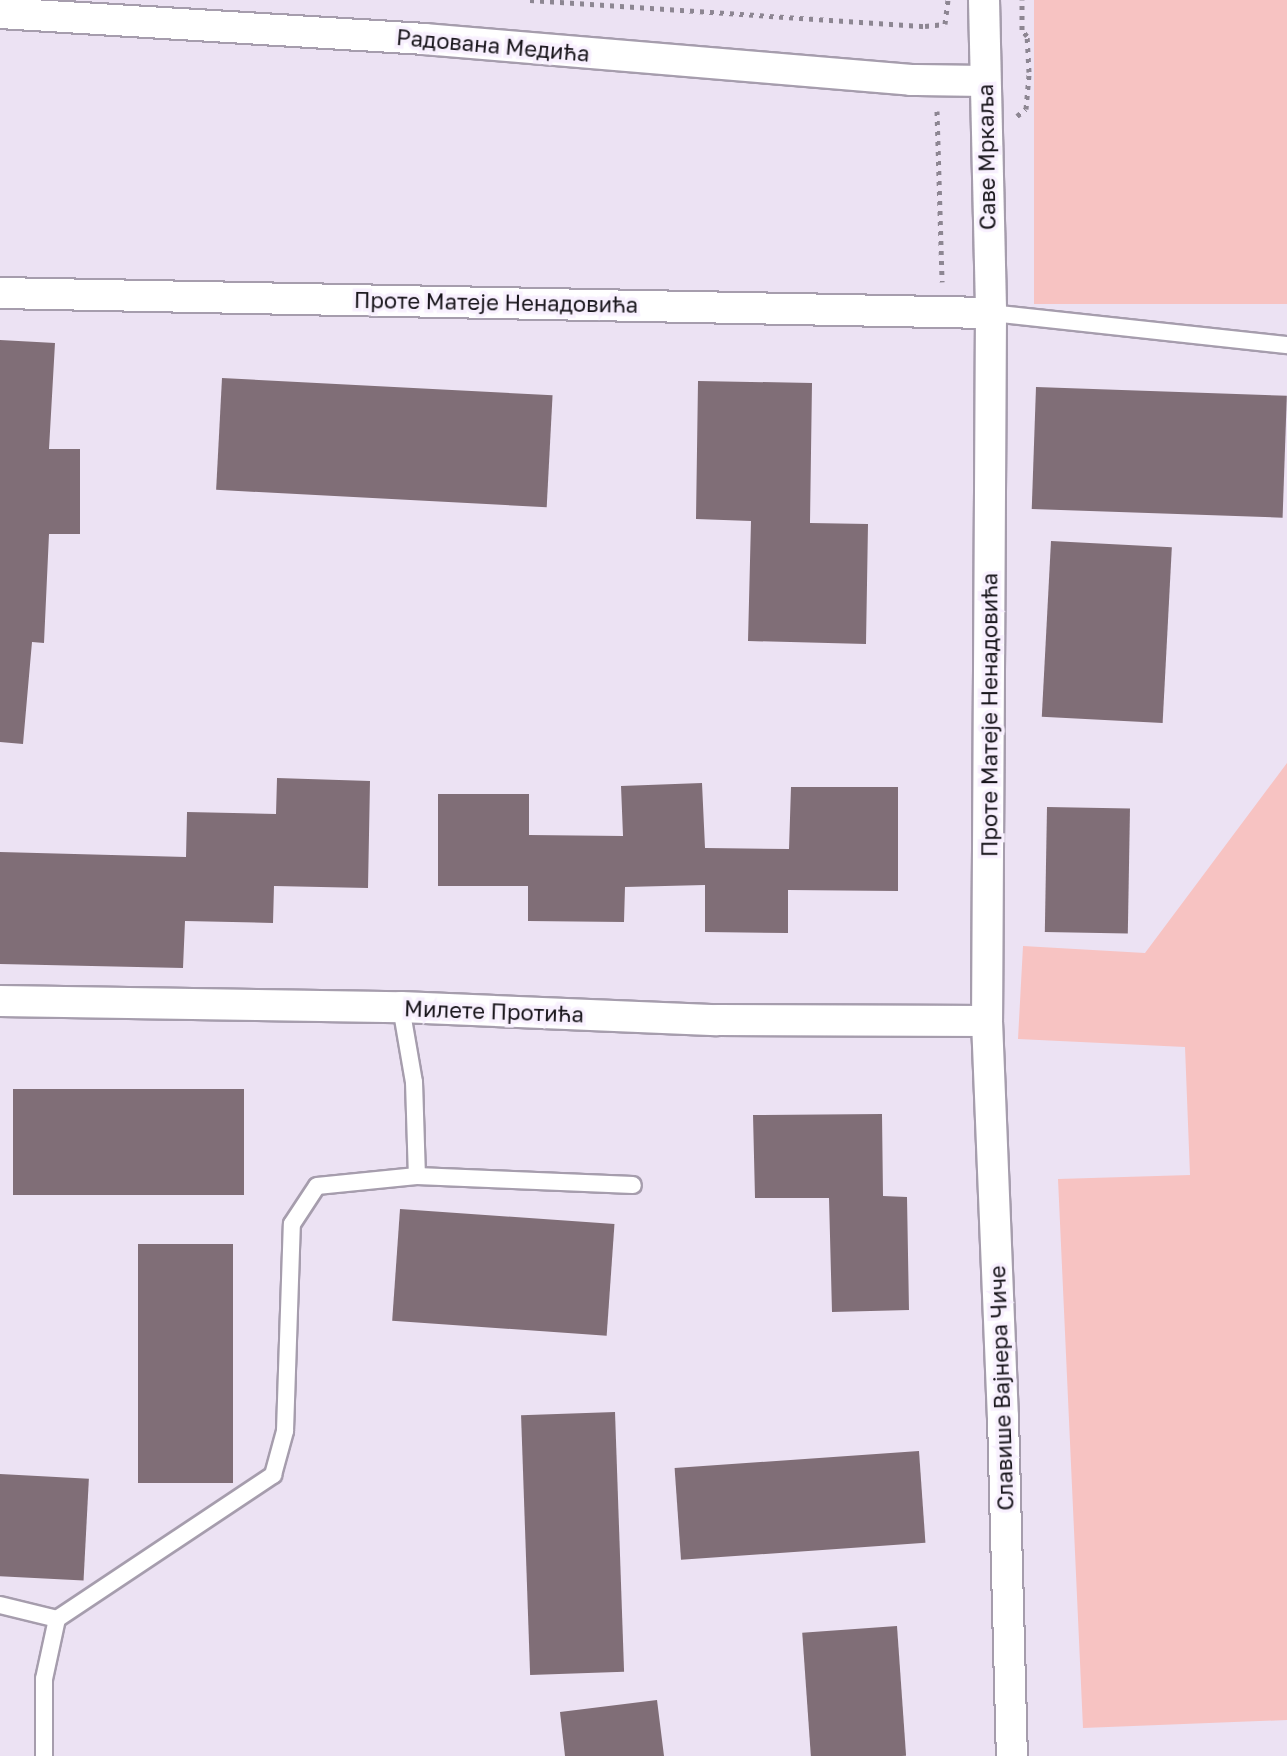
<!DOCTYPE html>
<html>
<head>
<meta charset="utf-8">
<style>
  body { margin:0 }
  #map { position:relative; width:1287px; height:1756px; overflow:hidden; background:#ece2f3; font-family:"Golos Text",sans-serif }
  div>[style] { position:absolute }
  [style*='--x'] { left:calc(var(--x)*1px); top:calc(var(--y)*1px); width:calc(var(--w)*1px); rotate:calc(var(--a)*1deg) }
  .green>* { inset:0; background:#f7c3c2; transform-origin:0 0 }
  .building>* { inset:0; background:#806e77; transform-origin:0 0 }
  .path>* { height:5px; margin-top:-2.5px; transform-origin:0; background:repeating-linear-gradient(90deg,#8d8692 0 4px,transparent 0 10px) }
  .roads { filter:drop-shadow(2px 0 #a69dad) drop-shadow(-2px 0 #a69dad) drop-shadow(0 2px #a69dad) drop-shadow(0 -2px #a69dad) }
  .service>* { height:16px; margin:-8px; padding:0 8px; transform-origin:8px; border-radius:8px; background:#fff }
  .minor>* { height:30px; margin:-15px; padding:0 15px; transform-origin:15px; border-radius:15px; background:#fff }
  span { translate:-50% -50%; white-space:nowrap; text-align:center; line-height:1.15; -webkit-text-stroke:7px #f8f0fe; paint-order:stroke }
  .street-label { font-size:22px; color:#18151b }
</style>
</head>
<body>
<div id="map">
  <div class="green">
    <div style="left:1034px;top:0;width:253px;height:304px"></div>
    <div style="clip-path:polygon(1287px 763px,1287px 1720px,1083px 1728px,1058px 1179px,1190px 1175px,1185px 1047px,1018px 1039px,1023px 946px,1145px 953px)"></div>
  </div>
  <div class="building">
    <div style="clip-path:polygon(0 340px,55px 343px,49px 449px,80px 449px,80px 534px,49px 534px,44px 643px,32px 642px,23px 744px,0 742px)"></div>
    <div style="left:222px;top:378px;width:331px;height:112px;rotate:3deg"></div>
    <div style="clip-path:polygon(698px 381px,812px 383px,810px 523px,868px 524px,866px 644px,748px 641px,751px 521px,696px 519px)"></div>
    <div style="left:1036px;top:387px;width:251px;height:122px;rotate:2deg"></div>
    <div style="left:1051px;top:541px;width:121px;height:176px;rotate:3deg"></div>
    <div style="clip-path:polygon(277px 778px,370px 781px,368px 888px,274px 886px,273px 923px,185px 921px,183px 968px,0 964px,0 852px,186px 857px,187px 812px,276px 814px)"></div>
    <div style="clip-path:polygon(702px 783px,705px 848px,789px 849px,791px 787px,898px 787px,898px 891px,788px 890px,788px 933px,705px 932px,705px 885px,625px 887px,624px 922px,528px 921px,528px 886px,438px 886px,438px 794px,529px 794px,529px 835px,623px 836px,621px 786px)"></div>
    <div style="left:1047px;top:807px;width:83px;height:125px;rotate:1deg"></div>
    <div style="left:13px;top:1089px;width:231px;height:106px"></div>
    <div style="clip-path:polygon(882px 1114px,883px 1196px,907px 1197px,909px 1310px,832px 1312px,829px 1198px,755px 1198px,753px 1115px)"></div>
    <div style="left:400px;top:1209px;width:215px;height:112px;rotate:4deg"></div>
    <div style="left:138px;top:1244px;width:95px;height:239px"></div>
    <div style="left:615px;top:1412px;width:260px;height:94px;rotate:88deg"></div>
    <div style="left:919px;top:1451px;width:92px;height:245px;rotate:86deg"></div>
    <div style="left:0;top:1474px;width:89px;height:102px;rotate:3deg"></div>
    <div style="left:897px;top:1626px;width:130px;height:95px;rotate:86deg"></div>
    <div style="clip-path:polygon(657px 1700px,664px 1756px,565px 1756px,560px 1712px)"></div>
  </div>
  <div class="path">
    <div style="--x:530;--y:0;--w:396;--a:3.8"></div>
    <div style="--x:925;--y:26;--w:20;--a:-6"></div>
    <div style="--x:945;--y:24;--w:24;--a:-83"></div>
    <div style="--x:937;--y:111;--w:171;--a:88.3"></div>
    <div style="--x:1017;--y:116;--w:11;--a:-38"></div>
    <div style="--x:1026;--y:109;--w:37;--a:-85"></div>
    <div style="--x:1029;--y:72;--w:36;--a:-93"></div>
    <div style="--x:1027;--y:36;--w:8;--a:-130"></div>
    <div style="--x:1022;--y:30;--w:30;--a:-90"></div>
  </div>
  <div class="roads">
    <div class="service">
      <div style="--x:991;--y:313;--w:298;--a:6.2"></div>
      <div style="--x:401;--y:1007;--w:76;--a:80.2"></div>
      <div style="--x:414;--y:1082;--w:94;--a:88.2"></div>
      <div style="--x:0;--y:1605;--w:59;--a:13.8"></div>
      <div style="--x:44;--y:1756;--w:77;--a:-90"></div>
      <div style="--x:44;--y:1679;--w:61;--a:-77.8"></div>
      <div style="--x:57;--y:1619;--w:260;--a:-33.7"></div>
      <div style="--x:273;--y:1475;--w:46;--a:-74.7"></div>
      <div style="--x:285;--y:1431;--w:207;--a:-88.1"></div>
      <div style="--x:292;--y:1224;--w:45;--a:-56.7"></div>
      <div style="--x:317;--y:1186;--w:100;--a:-5.7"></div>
      <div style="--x:417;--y:1176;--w:216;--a:2.4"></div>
    </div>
    <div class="minor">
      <div style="--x:984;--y:0;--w:313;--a:88.7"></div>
      <div style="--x:0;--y:13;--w:425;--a:3.5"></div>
      <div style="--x:424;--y:39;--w:489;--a:4.8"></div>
      <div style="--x:911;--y:80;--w:74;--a:0.8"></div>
      <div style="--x:0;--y:293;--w:991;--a:1.16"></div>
      <div style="--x:991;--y:313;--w:708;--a:90.32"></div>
      <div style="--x:987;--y:1021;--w:396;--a:87.7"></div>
      <div style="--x:1003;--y:1417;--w:339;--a:88.5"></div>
      <div style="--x:0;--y:1001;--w:401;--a:0.9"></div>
      <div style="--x:401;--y:1007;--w:316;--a:2.4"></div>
      <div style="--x:717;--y:1020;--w:270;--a:0.2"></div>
    </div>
  </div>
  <div class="street-label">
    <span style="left:493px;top:45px;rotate:5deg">Радована Медића</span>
    <span style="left:986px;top:157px;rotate:-91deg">Саве Мркаља</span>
    <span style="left:496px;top:302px;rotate:1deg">Проте Матеје Ненадовића</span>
    <span style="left:989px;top:715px;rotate:-90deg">Проте Матеје Ненадовића</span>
    <span style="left:494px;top:1011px;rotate:2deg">Милете Протића</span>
    <span style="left:1001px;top:1388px;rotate:-92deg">Славише Вајнера Чиче</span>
  </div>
</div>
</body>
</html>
